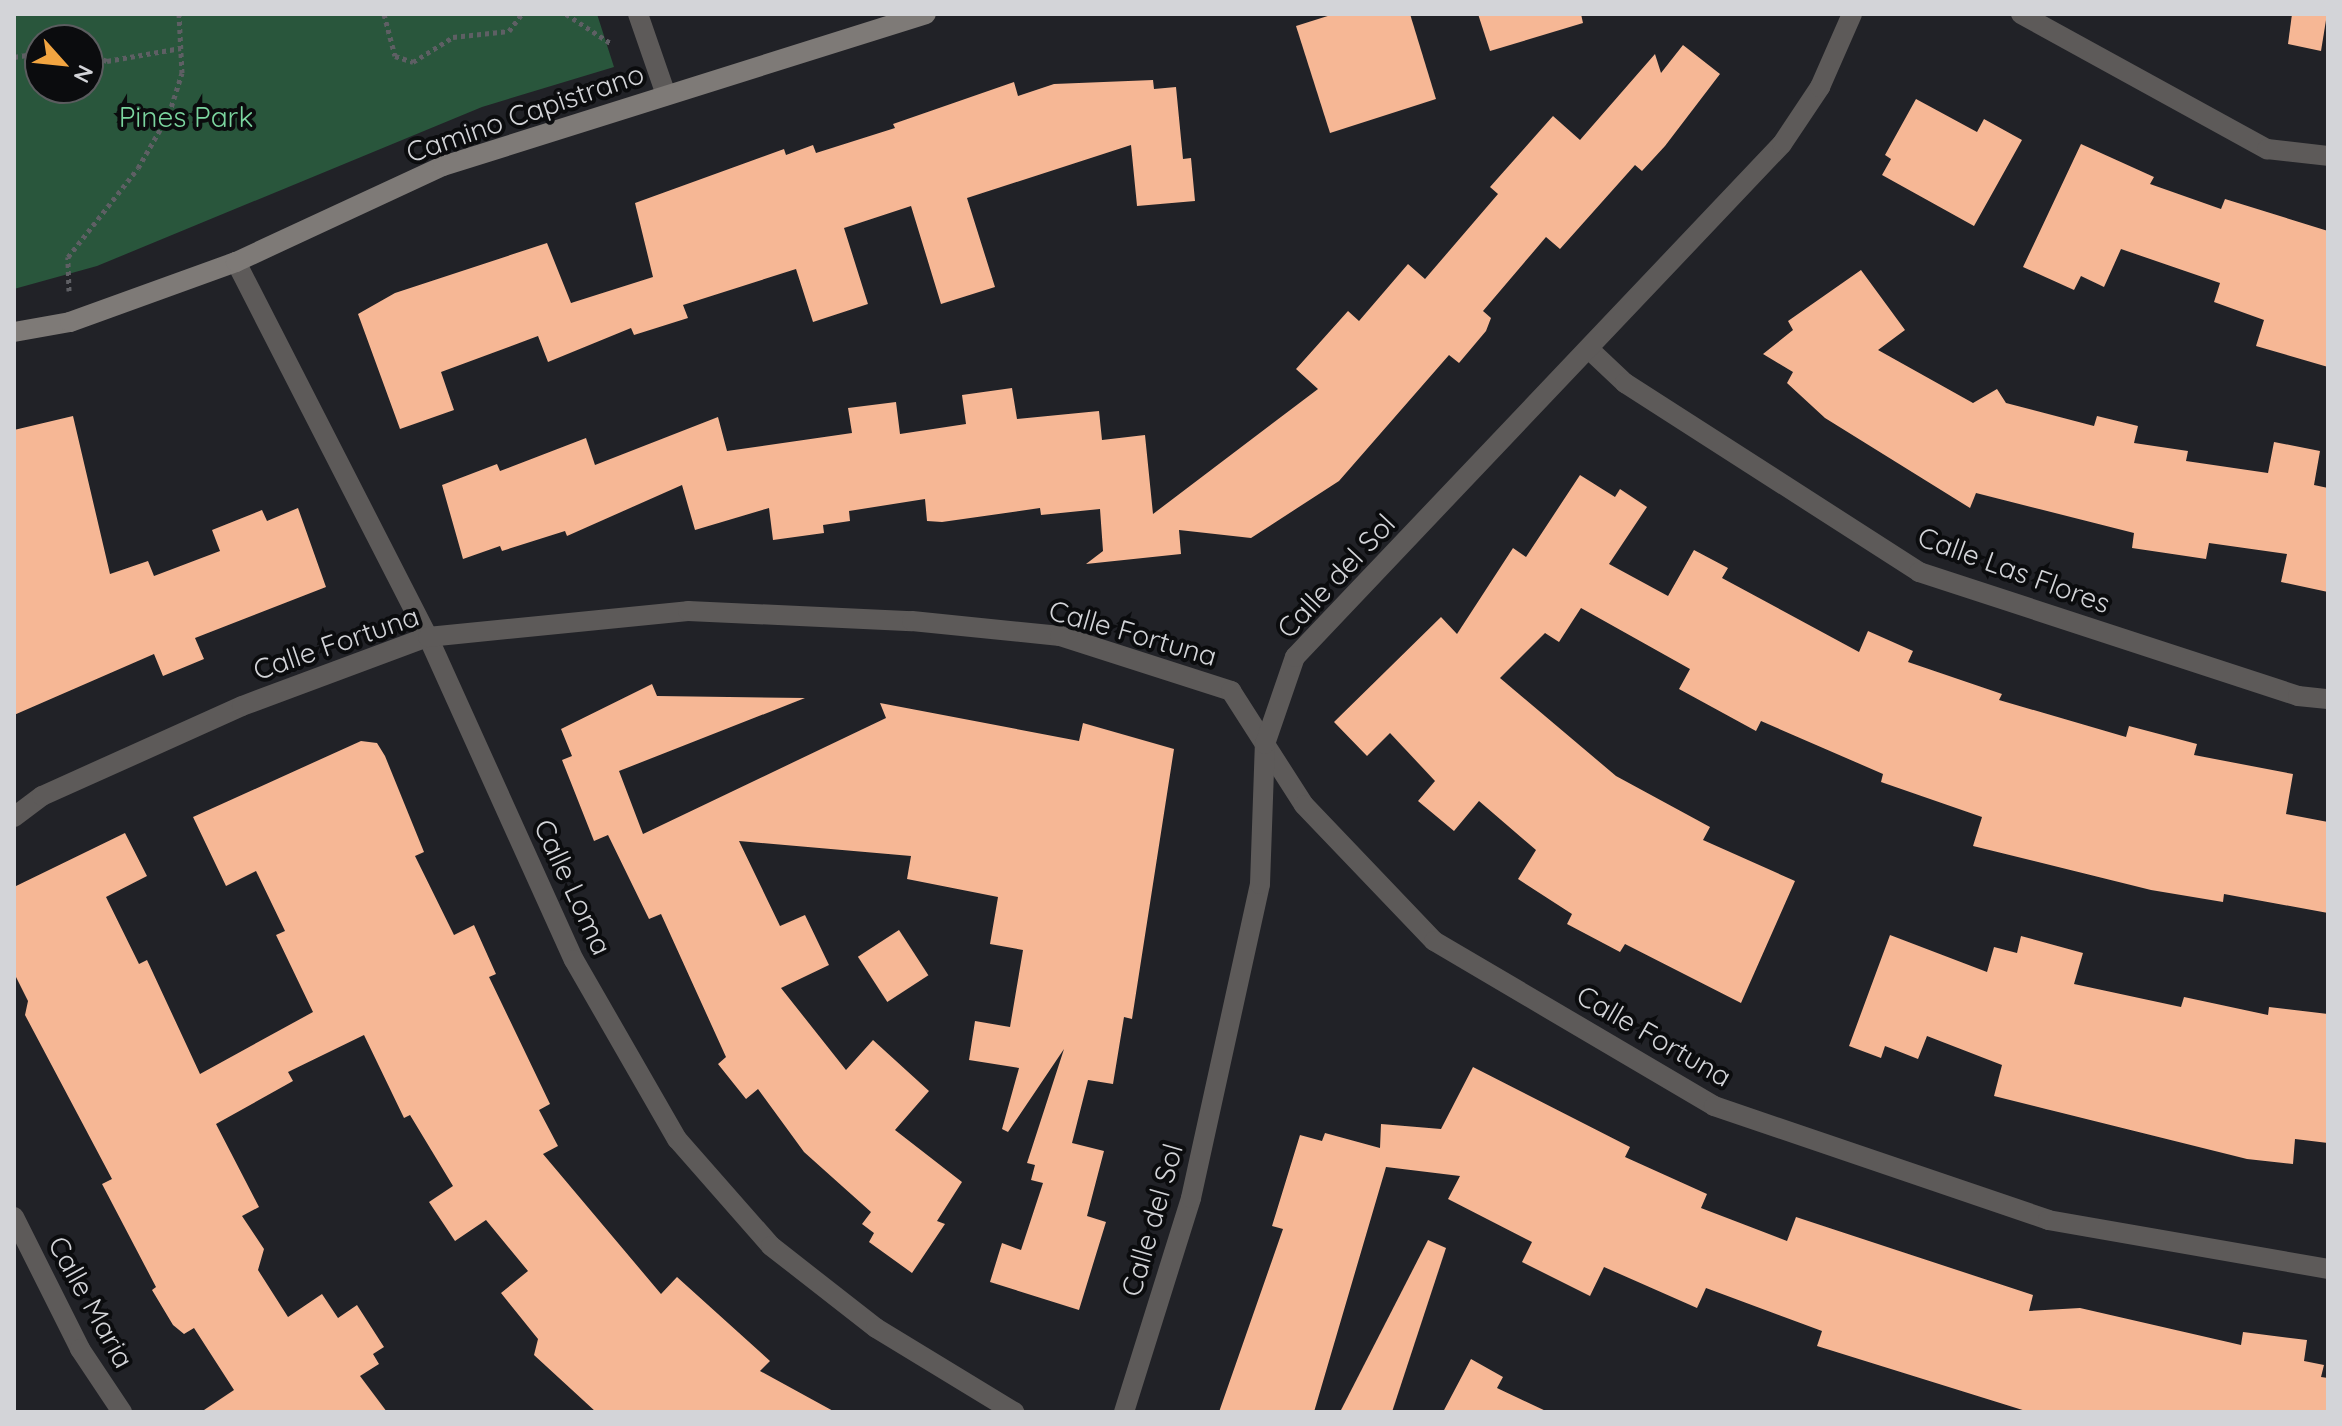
<!DOCTYPE html>
<html>
<head>
<meta charset="utf-8">
<style>
  body { margin:0 }
  #map { position:relative; width:2342px; height:1426px; overflow:hidden; background:#212227; font-family:Quicksand,sans-serif }
  div>[style] { position:absolute }
  [style*='--x'] { left:calc(var(--x)*1px); top:calc(var(--y)*1px); width:calc(var(--w)*1px); rotate:calc(var(--a)*1deg) }
  .green>* { inset:0; background:#29563c }
  .building>* { inset:0; background:#f6b795; transform-origin:0 0 }
  .path>* { height:5px; margin-top:-2.5px; transform-origin:0; background:repeating-linear-gradient(90deg,#5e5f64 0 4px,transparent 0 8px) }
  .minor>* { height:20px; margin:-10px; padding:0 10px; transform-origin:10px; border-radius:10px; background:#5d5a59 }
  .tertiary>* { height:20px; margin:-10px; padding:0 10px; transform-origin:10px; border-radius:10px; background:#5d5a59 }
  .secondary>* { height:20px; margin:-10px; padding:0 10px; transform-origin:10px; border-radius:10px; background:#7e7a77 }
  span { translate:-50% -50%; white-space:nowrap; text-align:center; line-height:1.15; -webkit-text-stroke:8px #0b0c0e; paint-order:stroke }
  .street-label { font-size:28px; color:#d3d4d8 }
  .park-label { font-size:28px; color:#7bd59f }
  .frame { position:absolute; inset:0; border:16px solid #d3d4d8; pointer-events:none }
  .north { position:absolute; left:24px; top:24px; width:80px; height:80px; box-sizing:border-box; background:#0b0c0e; border:2px solid #5b5c5f; border-radius:50%; rotate:117deg; font-size:22px; font-weight:700; line-height:32px; text-align:center; color:#d3d4d8 }
  .north::after { content:''; display:block; margin:auto; width:28px; height:36px; background:#f2a541; clip-path:polygon(50% 0,100% 100%,50% 72%,0 100%) }
</style>
</head>
<body>
<div id="map">
  <div class="green">
    <div style="clip-path:polygon(evenodd,14px 14px,597px 14px,614px 67px,482px 107px,97px 266px,14px 289px,14px 14px,40px 40px,88px 40px,88px 88px,40px 88px,40px 40px)"></div>
  </div>
  <div class="building">
    <div style="clip-path:polygon(1334px 14px,1410px 14px,1436px 99px,1330px 133px,1296px 26px)"></div>
    <div style="clip-path:polygon(1478px 14px,1581px 14px,1583px 23px,1490px 51px)"></div>
    <div style="clip-path:polygon(2292px 14px,2327px 14px,2321px 51px,2288px 44px)"></div>
    <div style="clip-path:polygon(1683px 45px,1720px 74px,1665px 146px,1642px 171px,1635px 165px,1560px 249px,1546px 237px,1483px 311px,1491px 318px,1486px 331px,1459px 363px,1449px 355px,1339px 481px,1251px 538px,1179px 530px,1181px 554px,1086px 564px,1103px 551px,1100px 509px,1041px 515px,1040px 508px,942px 522px,927px 521px,925px 499px,849px 511px,850px 521px,823px 525px,824px 533px,773px 540px,769px 508px,695px 530px,682px 485px,567px 536px,565px 531px,502px 551px,500px 546px,463px 559px,442px 485px,497px 464px,500px 471px,586px 438px,595px 465px,718px 417px,727px 451px,852px 433px,848px 408px,896px 402px,900px 434px,966px 424px,962px 395px,1012px 388px,1017px 419px,1099px 411px,1102px 440px,1145px 435px,1153px 514px,1318px 389px,1296px 369px,1348px 311px,1359px 321px,1408px 264px,1425px 279px,1498px 194px,1490px 187px,1553px 116px,1580px 140px,1655px 54px,1661px 73px)"></div>
    <div style="clip-path:polygon(1153px 80px,1154px 89px,1176px 87px,1183px 159px,1191px 158px,1195px 201px,1137px 206px,1131px 145px,967px 198px,995px 287px,941px 304px,911px 206px,844px 228px,868px 304px,813px 322px,796px 269px,683px 305px,688px 318px,634px 335px,631px 328px,548px 362px,538px 336px,441px 372px,454px 410px,400px 429px,358px 314px,395px 293px,547px 243px,571px 303px,653px 277px,635px 203px,784px 149px,786px 155px,813px 145px,816px 153px,895px 128px,893px 124px,1014px 82px,1018px 96px,1054px 84px)"></div>
    <div style="clip-path:polygon(1916px 99px,1977px 132px,1984px 119px,2022px 140px,1974px 226px,1882px 175px,1891px 159px,1885px 155px)"></div>
    <div style="clip-path:polygon(2081px 144px,2154px 177px,2150px 184px,2221px 209px,2225px 199px,2328px 231px,2328px 367px,2256px 346px,2264px 320px,2214px 302px,2220px 283px,2121px 249px,2104px 287px,2081px 276px,2074px 290px,2023px 267px)"></div>
    <div style="clip-path:polygon(1861px 270px,1905px 330px,1878px 350px,1973px 403px,1997px 389px,2006px 403px,2094px 426px,2097px 416px,2138px 426px,2134px 443px,2188px 451px,2186px 461px,2268px 473px,2274px 442px,2320px 451px,2314px 485px,2328px 488px,2328px 592px,2281px 582px,2287px 554px,2209px 543px,2206px 559px,2132px 548px,2134px 533px,1976px 493px,1970px 508px,1825px 418px,1787px 383px,1793px 372px,1763px 354px,1793px 330px,1788px 321px)"></div>
    <div style="clip-path:polygon(73px 416px,110px 574px,148px 561px,154px 576px,220px 551px,212px 530px,262px 510px,267px 521px,298px 508px,326px 587px,195px 638px,204px 659px,163px 676px,154px 654px,14px 715px,14px 430px)"></div>
    <div style="clip-path:polygon(1580px 475px,1615px 497px,1620px 489px,1647px 507px,1609px 564px,1668px 596px,1694px 550px,1728px 568px,1722px 578px,1859px 652px,1868px 631px,1913px 651px,1908px 662px,2002px 694px,1999px 700px,2126px 737px,2129px 726px,2197px 744px,2194px 755px,2293px 774px,2286px 814px,2328px 822px,2328px 913px,2224px 894px,2223px 902px,2151px 890px,1973px 846px,1982px 817px,1881px 782px,1883px 774px,1761px 721px,1756px 731px,1679px 689px,1690px 669px,1581px 608px,1559px 642px,1545px 633px,1500px 678px,1616px 776px,1710px 827px,1703px 840px,1795px 881px,1741px 1003px,1625px 944px,1620px 952px,1567px 924px,1572px 914px,1518px 879px,1536px 850px,1479px 801px,1454px 831px,1418px 801px,1435px 781px,1390px 733px,1367px 756px,1334px 722px,1441px 617px,1457px 634px,1513px 548px,1526px 557px)"></div>
    <div style="clip-path:polygon(652px 684px,657px 696px,805px 698px,619px 771px,643px 834px,886px 718px,880px 703px,1079px 741px,1083px 723px,1174px 749px,1132px 1019px,1124px 1017px,1113px 1084px,1088px 1080px,1072px 1143px,1104px 1151px,1087px 1216px,1106px 1222px,1079px 1310px,990px 1282px,1002px 1243px,1021px 1250px,1043px 1183px,1031px 1180px,1035px 1165px,1027px 1163px,1064px 1049px,1008px 1132px,1002px 1129px,1019px 1068px,969px 1060px,975px 1021px,1010px 1027px,1023px 950px,990px 944px,998px 897px,907px 879px,911px 856px,739px 841px,780px 926px,805px 915px,829px 965px,781px 988px,846px 1070px,873px 1040px,929px 1091px,895px 1130px,962px 1182px,937px 1221px,945px 1224px,912px 1273px,869px 1242px,874px 1233px,862px 1224px,871px 1212px,804px 1152px,758px 1089px,746px 1099px,718px 1064px,726px 1057px,661px 914px,649px 919px,608px 835px,594px 841px,562px 760px,572px 756px,561px 729px)"></div>
    <div style="clip-path:polygon(361px 741px,377px 743px,385px 756px,424px 852px,415px 856px,454px 935px,474px 925px,496px 974px,489px 977px,550px 1104px,539px 1110px,558px 1146px,543px 1154px,661px 1294px,677px 1277px,770px 1361px,760px 1371px,835px 1412px,596px 1412px,534px 1355px,538px 1339px,501px 1293px,528px 1271px,486px 1220px,455px 1241px,429px 1202px,453px 1186px,410px 1115px,404px 1118px,364px 1035px,288px 1072px,293px 1081px,216px 1124px,259px 1207px,242px 1216px,264px 1249px,258px 1270px,288px 1317px,322px 1294px,338px 1318px,357px 1305px,384px 1347px,373px 1354px,379px 1364px,360px 1376px,387px 1412px,201px 1412px,234px 1390px,194px 1328px,184px 1334px,173px 1325px,152px 1290px,156px 1287px,102px 1184px,112px 1179px,25px 1015px,28px 1001px,14px 973px,14px 887px,125px 833px,147px 876px,106px 897px,139px 964px,147px 960px,200px 1074px,313px 1012px,276px 935px,285px 931px,256px 871px,226px 886px,193px 817px)"></div>
    <div style="left:899px;top:930px;width:54px;height:49px;rotate:57deg"></div>
    <div style="clip-path:polygon(1890px 935px,1987px 972px,1994px 947px,2017px 953px,2021px 936px,2083px 953px,2074px 984px,2181px 1007px,2184px 997px,2268px 1015px,2269px 1007px,2328px 1014px,2328px 1143px,2295px 1139px,2293px 1164px,2247px 1159px,1994px 1096px,2002px 1065px,1927px 1036px,1918px 1059px,1885px 1046px,1881px 1058px,1849px 1046px)"></div>
    <div style="clip-path:polygon(1473px 1067px,1630px 1147px,1625px 1157px,1707px 1194px,1701px 1208px,1787px 1241px,1796px 1217px,2033px 1295px,2029px 1311px,2080px 1308px,2241px 1345px,2243px 1332px,2307px 1340px,2304px 1361px,2324px 1365px,2321px 1377px,2328px 1378px,2328px 1412px,2029px 1412px,1817px 1346px,1822px 1331px,1706px 1288px,1697px 1308px,1604px 1267px,1590px 1296px,1522px 1262px,1532px 1242px,1448px 1199px,1460px 1176px,1386px 1167px,1314px 1412px,1219px 1412px,1283px 1229px,1272px 1226px,1300px 1135px,1322px 1141px,1325px 1133px,1380px 1148px,1381px 1124px,1441px 1129px)"></div>
    <div style="clip-path:polygon(1428px 1240px,1446px 1248px,1392px 1412px,1340px 1412px)"></div>
    <div style="clip-path:polygon(1471px 1359px,1503px 1377px,1497px 1388px,1548px 1412px,1443px 1412px)"></div>
  </div>
  <div class="path">
    <div style="--x:384;--y:14;--w:43;--a:75.3"></div>
    <div style="--x:395;--y:56;--w:19;--a:18"></div>
    <div style="--x:413;--y:62;--w:47;--a:-32"></div>
    <div style="--x:453;--y:37;--w:56;--a:-6.1"></div>
    <div style="--x:509;--y:31;--w:21;--a:-53"></div>
    <div style="--x:566;--y:14;--w:55;--a:33.1"></div>
    <div style="--x:88;--y:54;--w:20;--a:20"></div>
    <div style="--x:107;--y:61;--w:75;--a:-10"></div>
    <div style="--x:14;--y:57;--w:26;--a:-9"></div>
    <div style="--x:69;--y:291;--w:34;--a:-92"></div>
    <div style="--x:68;--y:257;--w:113;--a:-51.8"></div>
    <div style="--x:138;--y:168;--w:62;--a:-60.1"></div>
    <div style="--x:169;--y:114;--w:43;--a:-72.4"></div>
    <div style="--x:182;--y:73;--w:59;--a:-92.9"></div>
  </div>
  <div class="minor">
    <div style="--x:638;--y:14;--w:86;--a:70.9"></div>
    <div style="--x:2021;--y:14;--w:281;--a:28.8"></div>
    <div style="--x:2267;--y:149;--w:61;--a:6.5"></div>
    <div style="--x:236;--y:262;--w:421;--a:62.9"></div>
    <div style="--x:428;--y:637;--w:354;--a:65.7"></div>
    <div style="--x:574;--y:960;--w:207;--a:60.1"></div>
    <div style="--x:677;--y:1139;--w:142;--a:48.7"></div>
    <div style="--x:771;--y:1246;--w:133;--a:38"></div>
    <div style="--x:876;--y:1328;--w:162;--a:31.3"></div>
    <div style="--x:1591;--y:351;--w:47;--a:43.3"></div>
    <div style="--x:1625;--y:383;--w:350;--a:32.7"></div>
    <div style="--x:1919;--y:572;--w:399;--a:18.1"></div>
    <div style="--x:2298;--y:696;--w:30;--a:6"></div>
    <div style="--x:14;--y:817;--w:35;--a:-37"></div>
    <div style="--x:42;--y:796;--w:219;--a:-24.2"></div>
    <div style="--x:242;--y:706;--w:198;--a:-20.4"></div>
    <div style="--x:428;--y:637;--w:261;--a:-5.7"></div>
    <div style="--x:688;--y:611;--w:224;--a:2.6"></div>
    <div style="--x:912;--y:621;--w:149;--a:5.8"></div>
    <div style="--x:1060;--y:636;--w:180;--a:17.8"></div>
    <div style="--x:1231;--y:691;--w:135;--a:57.4"></div>
    <div style="--x:1304;--y:805;--w:188;--a:46.3"></div>
    <div style="--x:1434;--y:941;--w:325;--a:30.5"></div>
    <div style="--x:1714;--y:1106;--w:353;--a:18.8"></div>
    <div style="--x:2048;--y:1220;--w:284;--a:9.9"></div>
    <div style="--x:14;--y:1217;--w:148;--a:63.4"></div>
    <div style="--x:80;--y:1349;--w:76;--a:56.3"></div>
  </div>
  <div class="tertiary">
    <div style="--x:1124;--y:1412;--w:224;--a:-72.6"></div>
    <div style="--x:1191;--y:1198;--w:321;--a:-77.6"></div>
    <div style="--x:1260;--y:884;--w:140;--a:-88"></div>
    <div style="--x:1265;--y:744;--w:92;--a:-71"></div>
    <div style="--x:1295;--y:657;--w:707;--a:-46.49"></div>
    <div style="--x:1782;--y:144;--w:69;--a:-56.3"></div>
    <div style="--x:1820;--y:87;--w:80;--a:-66.3"></div>
  </div>
  <div class="secondary">
    <div style="--x:14;--y:332;--w:57;--a:-10.1"></div>
    <div style="--x:70;--y:322;--w:177;--a:-19.9"></div>
    <div style="--x:236;--y:262;--w:228;--a:-24.9"></div>
    <div style="--x:443;--y:166;--w:506;--a:-17.47"></div>
  </div>
  <div class="street-label">
    <span style="left:525px;top:113px;rotate:-19deg">Camino Capistrano</span>
    <span style="left:2014px;top:570px;rotate:20deg">Calle Las Flores</span>
    <span style="left:1336px;top:576px;rotate:-47deg">Calle del Sol</span>
    <span style="left:1133px;top:633px;rotate:16deg">Calle Fortuna</span>
    <span style="left:336px;top:643px;rotate:-19deg">Calle Fortuna</span>
    <span style="left:573px;top:887px;rotate:65deg">Calle Loma</span>
    <span style="left:1654px;top:1036px;rotate:30deg">Calle Fortuna</span>
    <span style="left:1152px;top:1220px;rotate:-74deg">Calle del Sol</span>
    <span style="left:91px;top:1302px;rotate:61deg">Calle Maria</span>
  </div>
  <div class="park-label">
    <span style="left:186px;top:117px">Pines Park</span>
  </div>
  <div class="frame"></div>
  <div class="north">N</div>
</div>
</body>
</html>
